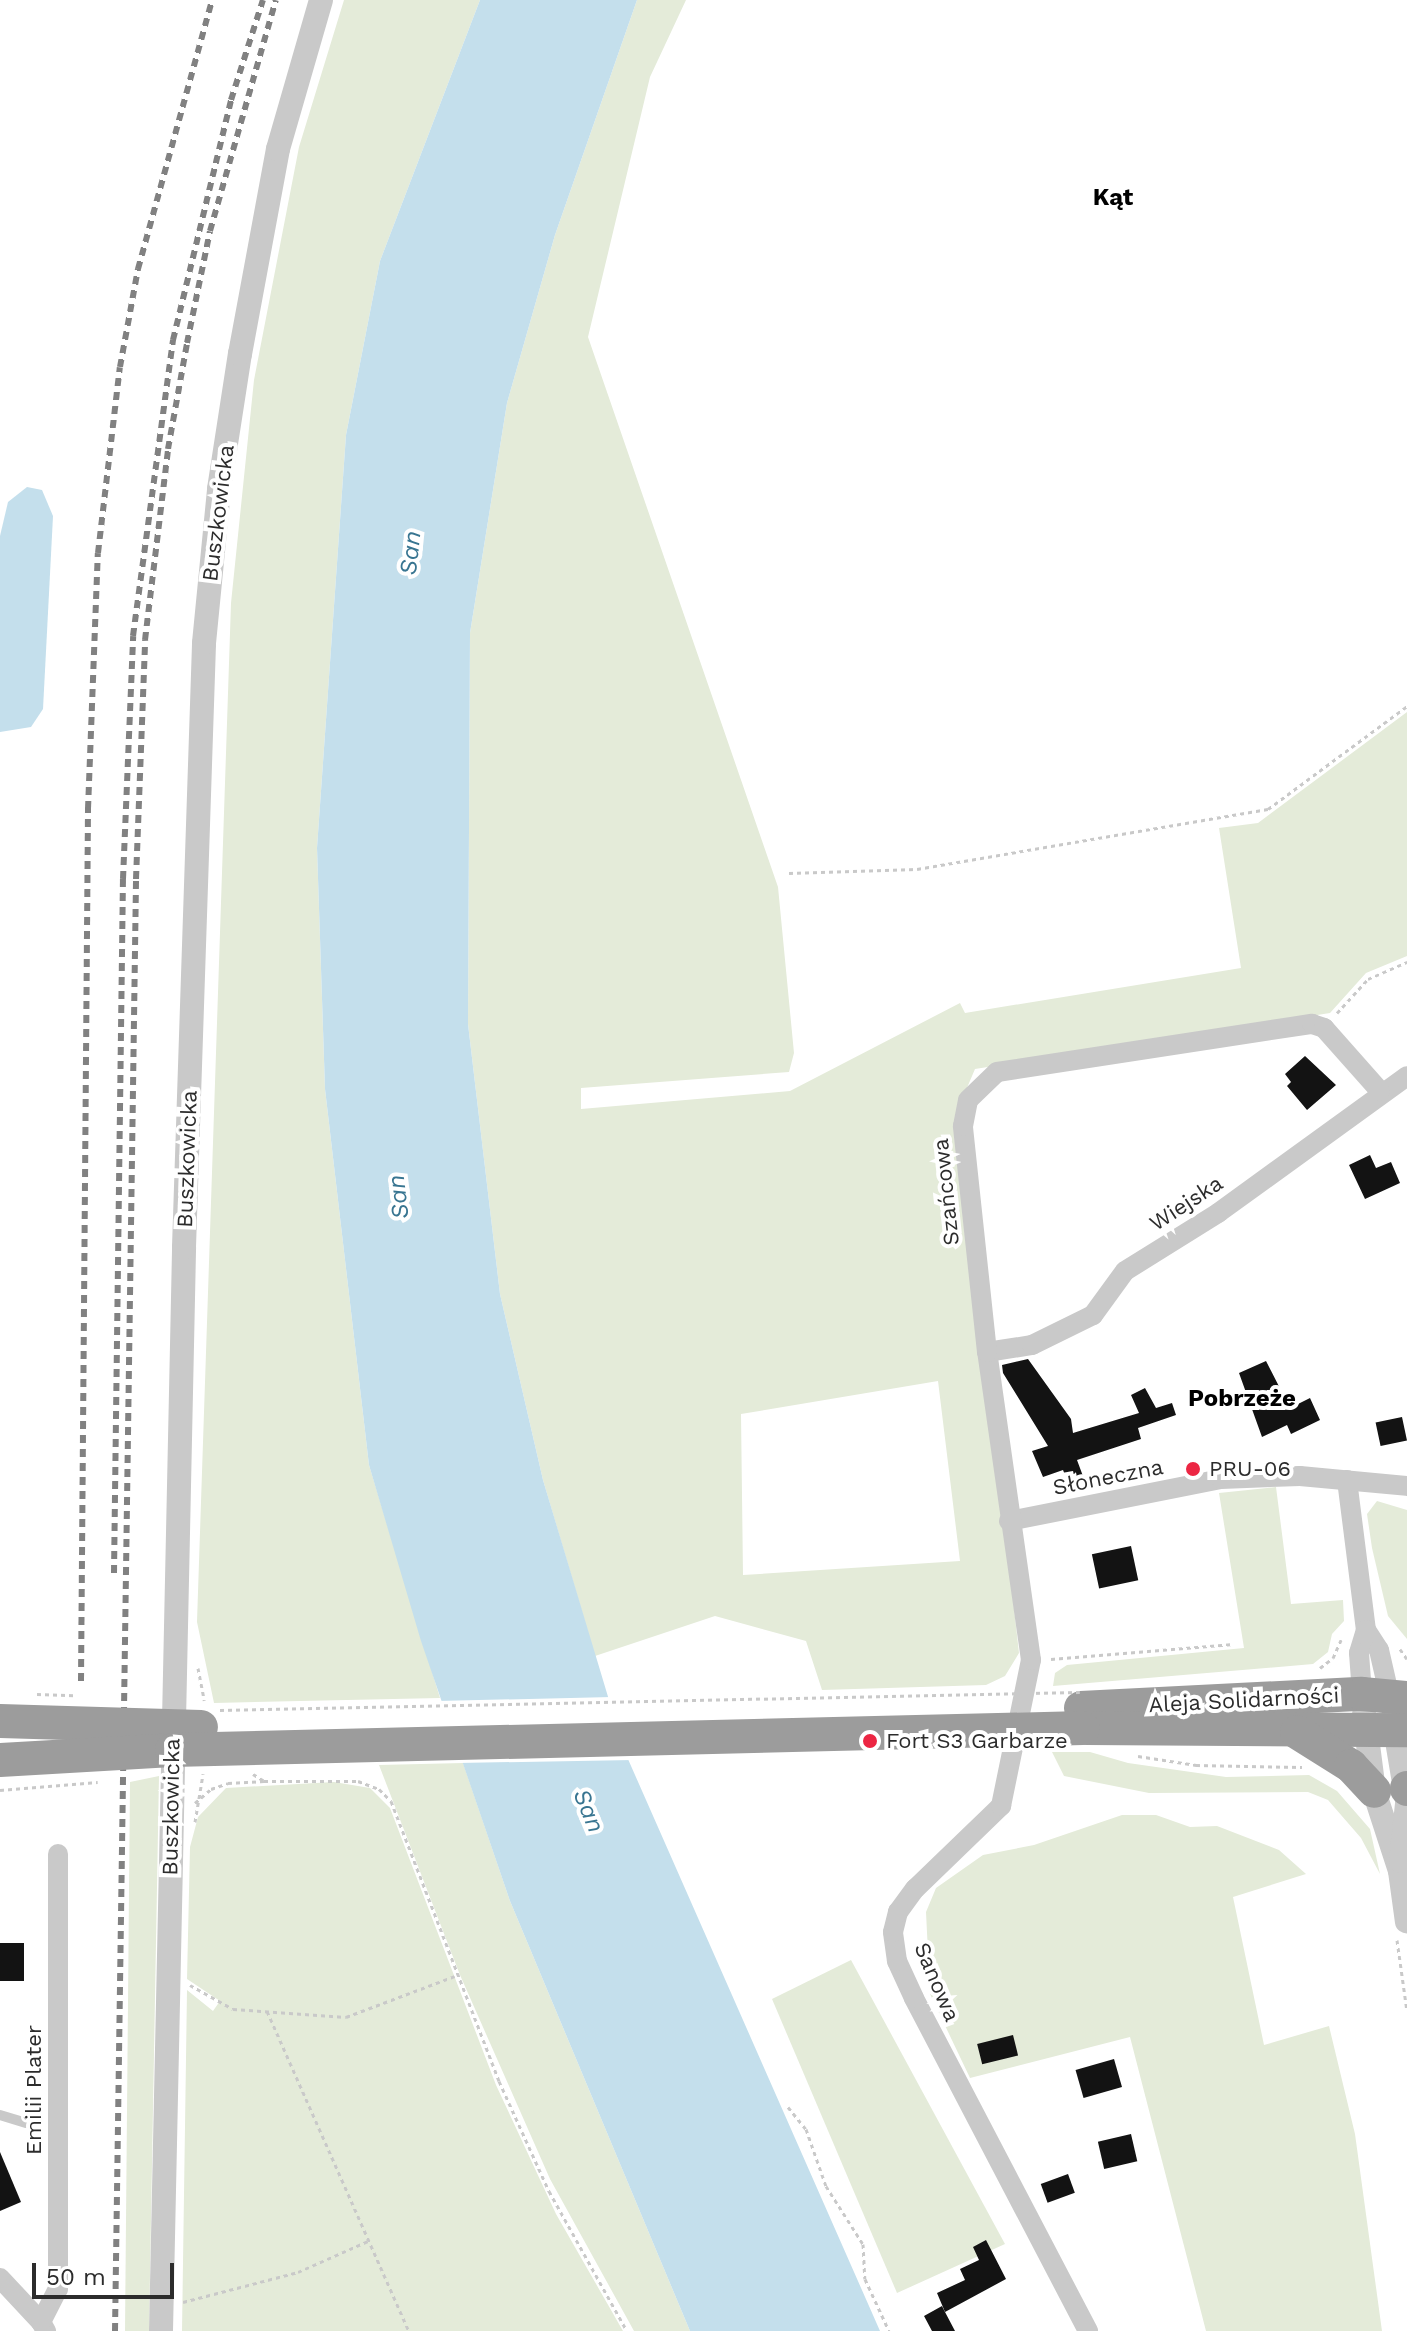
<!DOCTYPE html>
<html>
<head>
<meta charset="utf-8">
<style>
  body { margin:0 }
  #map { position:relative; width:1407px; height:2331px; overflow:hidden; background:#fff; font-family:"Work Sans",sans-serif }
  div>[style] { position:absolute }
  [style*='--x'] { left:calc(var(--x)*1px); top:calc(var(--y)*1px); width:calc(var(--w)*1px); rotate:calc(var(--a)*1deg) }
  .green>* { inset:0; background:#e4ebd9 }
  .water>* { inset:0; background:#c4dfec }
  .pier>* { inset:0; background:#fff }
  .building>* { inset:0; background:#131313; transform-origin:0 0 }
  .path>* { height:3px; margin-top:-1.5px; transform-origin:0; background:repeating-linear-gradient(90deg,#c9c9c9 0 4px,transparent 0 8px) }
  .service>* { height:10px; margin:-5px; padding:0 5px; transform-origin:5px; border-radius:5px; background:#c9c9c9 }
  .minor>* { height:20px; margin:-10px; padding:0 10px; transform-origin:10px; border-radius:10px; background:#c9c9c9 }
  .tertiary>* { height:24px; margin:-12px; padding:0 12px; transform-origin:12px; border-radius:12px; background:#c9c9c9 }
  .trunk>* { height:34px; margin:-17px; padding:0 17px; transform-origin:17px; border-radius:17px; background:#9c9c9c }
  .rail>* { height:6px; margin-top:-3px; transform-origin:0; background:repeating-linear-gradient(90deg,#818181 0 8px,transparent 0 14px) }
  .path-bridge>* { height:3px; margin-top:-1.5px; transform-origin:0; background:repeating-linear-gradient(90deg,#c9c9c9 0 4px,transparent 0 8px) }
  .trunk-bridge>* { height:34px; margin:-17px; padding:0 17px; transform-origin:17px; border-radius:17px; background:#9c9c9c }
  .dots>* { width:22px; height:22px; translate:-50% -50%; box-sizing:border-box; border:4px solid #fff; border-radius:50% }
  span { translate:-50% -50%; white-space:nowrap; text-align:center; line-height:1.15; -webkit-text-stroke:8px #fff; paint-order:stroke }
  .street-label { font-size:22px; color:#2c2c2c }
  .poi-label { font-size:22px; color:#2c2c2c }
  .left { translate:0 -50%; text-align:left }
  .neighbourhood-label { font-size:24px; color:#000; font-weight:700 }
  .water-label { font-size:24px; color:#387591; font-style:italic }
  .scale { position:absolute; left:32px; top:2263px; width:142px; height:36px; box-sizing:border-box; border:4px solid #2c2c2c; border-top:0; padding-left:10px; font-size:24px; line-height:28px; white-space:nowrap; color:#2c2c2c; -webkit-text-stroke:6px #fff; paint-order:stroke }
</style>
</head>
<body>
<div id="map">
  <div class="green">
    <div style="clip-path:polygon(344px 0,480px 0,380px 261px,346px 435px,317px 848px,325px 1089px,369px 1465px,440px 1698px,214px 1703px,197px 1622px,231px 603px,254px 380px,299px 147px)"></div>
    <div style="clip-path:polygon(evenodd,637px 0,686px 0,650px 77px,588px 337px,778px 887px,794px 1053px,789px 1072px,581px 1088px,581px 1109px,790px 1091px,960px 1003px,965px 1013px,1241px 968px,1219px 828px,1258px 823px,1407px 712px,1407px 956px,1366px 973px,1330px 1013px,975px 1069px,958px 1109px,1019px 1653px,1005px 1676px,986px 1685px,822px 1690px,806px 1641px,715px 1616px,595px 1656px,543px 1480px,500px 1294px,468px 1024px,470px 633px,507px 403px,555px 235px,637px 0,938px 1381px,960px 1561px,743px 1575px,741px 1414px,938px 1381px)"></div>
    <div style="clip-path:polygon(1276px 1487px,1291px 1604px,1343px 1600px,1344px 1621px,1332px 1634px,1328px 1652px,1313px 1664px,1053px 1686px,1055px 1673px,1067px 1665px,1244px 1648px,1219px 1493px)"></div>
    <div style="clip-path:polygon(1377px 1501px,1407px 1510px,1407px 1639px,1388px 1616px,1372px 1548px,1367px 1514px)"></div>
    <div style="clip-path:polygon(1052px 1752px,1090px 1752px,1128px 1763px,1226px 1777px,1309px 1775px,1337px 1791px,1370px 1829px,1380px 1874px,1361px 1838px,1328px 1800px,1308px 1792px,1149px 1793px,1064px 1776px)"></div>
    <div style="clip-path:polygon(463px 1763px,510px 1901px,690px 2331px,634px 2331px,550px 2179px,460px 1975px,379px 1765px)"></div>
    <div style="clip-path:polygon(159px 1776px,149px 2331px,125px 2331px,130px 1782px)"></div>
    <div style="clip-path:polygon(334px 1782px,370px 1788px,390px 1808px,496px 2085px,556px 2214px,623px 2331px,182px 2331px,187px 1990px,213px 2011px,220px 2001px,187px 1979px,190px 1847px,198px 1817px,226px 1788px)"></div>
    <div style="clip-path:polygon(1122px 1815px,1156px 1815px,1190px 1827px,1217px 1826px,1279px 1850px,1306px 1874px,1233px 1897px,1264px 2045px,1329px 2026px,1355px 2134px,1382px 2331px,1206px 2331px,1130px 2037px,970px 2078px,930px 1994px,926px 1912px,936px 1888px,983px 1855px,1034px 1845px)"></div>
    <div style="clip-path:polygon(851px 1960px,1005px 2244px,897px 2293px,772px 1999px)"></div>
  </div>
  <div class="water">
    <div style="clip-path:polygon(480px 0,637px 0,555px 235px,507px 403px,470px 633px,468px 1024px,500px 1294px,543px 1480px,624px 1750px,880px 2331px,690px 2331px,510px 1901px,421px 1641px,369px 1465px,325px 1089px,317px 848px,346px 435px,380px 261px)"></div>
    <div style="clip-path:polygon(27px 487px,42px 490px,53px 516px,43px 709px,31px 727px,0 732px,0 536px,8px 502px)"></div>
  </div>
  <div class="pier">
    <div style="clip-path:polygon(612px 1697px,633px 1760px,458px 1763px,437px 1701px)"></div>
  </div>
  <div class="building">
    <div style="clip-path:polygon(1305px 1056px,1336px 1085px,1307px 1110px,1287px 1086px,1291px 1082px,1285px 1074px)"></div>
    <div style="clip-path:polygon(1370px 1155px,1376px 1168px,1391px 1162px,1400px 1183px,1365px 1199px,1349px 1165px)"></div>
    <div style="clip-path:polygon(1028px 1359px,1071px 1419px,1073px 1433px,1139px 1413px,1131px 1395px,1145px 1388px,1156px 1408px,1172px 1403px,1176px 1415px,1138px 1428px,1141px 1439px,1077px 1460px,1087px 1487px,1071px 1490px,1063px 1470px,1043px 1477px,1032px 1451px,1048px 1446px,1003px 1373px,1002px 1365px)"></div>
    <div style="clip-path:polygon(1266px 1361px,1290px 1408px,1310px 1398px,1320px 1420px,1291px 1434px,1287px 1425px,1262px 1437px,1239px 1373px)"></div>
    <div style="left:1402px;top:1417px;width:24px;height:27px;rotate:78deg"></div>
    <div style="left:1131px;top:1546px;width:35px;height:40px;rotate:78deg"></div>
    <div style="left:24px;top:1943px;width:38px;height:24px;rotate:90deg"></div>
    <div style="left:1013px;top:2035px;width:21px;height:37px;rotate:76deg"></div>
    <div style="left:1114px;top:2059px;width:29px;height:40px;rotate:74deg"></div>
    <div style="left:1131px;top:2134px;width:28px;height:34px;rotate:77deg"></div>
    <div style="clip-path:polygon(0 2152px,21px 2202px,0 2211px)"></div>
    <div style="left:1068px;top:2174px;width:20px;height:29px;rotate:70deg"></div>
    <div style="clip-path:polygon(986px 2240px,1006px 2279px,945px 2312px,937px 2293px,965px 2280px,960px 2269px,979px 2260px,973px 2247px)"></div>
    <div style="clip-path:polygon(942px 2306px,945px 2312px,955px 2331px,932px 2331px,924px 2316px)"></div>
  </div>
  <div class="path">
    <div style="--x:789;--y:873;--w:128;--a:-1.8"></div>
    <div style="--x:917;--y:869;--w:356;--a:-9.7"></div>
    <div style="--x:1268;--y:809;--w:173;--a:-36.5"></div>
    <div style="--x:1337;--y:1013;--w:46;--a:-47.6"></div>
    <div style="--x:1368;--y:979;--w:43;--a:-23.6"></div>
    <div style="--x:1400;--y:1649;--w:12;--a:55"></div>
    <div style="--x:1051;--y:1659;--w:183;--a:-4.7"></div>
    <div style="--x:198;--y:1668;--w:33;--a:79"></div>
    <div style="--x:1320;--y:1668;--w:16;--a:-38"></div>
    <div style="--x:1333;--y:1658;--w:20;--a:-66"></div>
    <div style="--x:1138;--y:1756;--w:59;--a:8.8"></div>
    <div style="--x:1196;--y:1765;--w:106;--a:1.1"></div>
    <div style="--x:253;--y:1774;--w:13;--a:32"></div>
    <div style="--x:264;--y:1781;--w:94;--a:0"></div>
    <div style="--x:358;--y:1781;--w:22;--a:21"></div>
    <div style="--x:379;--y:1789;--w:17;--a:45"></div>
    <div style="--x:391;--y:1801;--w:300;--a:68.9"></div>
    <div style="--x:499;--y:2081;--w:121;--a:65.6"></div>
    <div style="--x:549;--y:2191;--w:160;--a:60.9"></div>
    <div style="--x:195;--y:1803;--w:21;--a:-41"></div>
    <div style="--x:211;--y:1789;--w:18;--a:-19"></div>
    <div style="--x:228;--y:1783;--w:36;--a:-3"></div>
    <div style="--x:195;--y:1822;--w:49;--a:-80.5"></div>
    <div style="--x:1397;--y:1940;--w:72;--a:82"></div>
    <div style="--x:190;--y:1985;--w:49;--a:29.2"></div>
    <div style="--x:233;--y:2009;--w:113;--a:4"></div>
    <div style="--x:346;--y:2017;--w:116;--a:-20.6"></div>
    <div style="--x:267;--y:2011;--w:350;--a:66.1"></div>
    <div style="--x:788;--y:2107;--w:28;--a:51"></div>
    <div style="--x:806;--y:2129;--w:60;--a:70.7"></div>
    <div style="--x:826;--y:2186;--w:69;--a:57.5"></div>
    <div style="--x:863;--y:2244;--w:35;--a:87"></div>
    <div style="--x:865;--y:2279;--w:57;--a:65.2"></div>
    <div style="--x:183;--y:2302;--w:119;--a:-14.6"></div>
    <div style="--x:298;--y:2272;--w:77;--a:-23.9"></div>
  </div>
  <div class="service">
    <div style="--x:0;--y:2115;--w:27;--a:17"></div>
  </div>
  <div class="minor">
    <div style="--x:987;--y:1352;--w:46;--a:-8.8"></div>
    <div style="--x:1032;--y:1345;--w:68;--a:-26.2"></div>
    <div style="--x:1093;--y:1315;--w:54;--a:-54"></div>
    <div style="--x:1125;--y:1271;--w:110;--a:-31.9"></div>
    <div style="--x:1218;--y:1213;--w:233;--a:-35.9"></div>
    <div style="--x:1347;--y:1480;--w:151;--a:82.8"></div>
    <div style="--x:1366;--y:1630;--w:24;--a:107"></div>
    <div style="--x:1359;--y:1653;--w:41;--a:85.8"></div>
    <div style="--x:1009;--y:1521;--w:216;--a:-11.2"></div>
    <div style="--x:1221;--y:1479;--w:79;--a:-2.2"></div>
    <div style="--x:1300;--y:1476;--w:107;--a:5.3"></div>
    <div style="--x:1366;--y:1630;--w:24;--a:57"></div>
    <div style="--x:1379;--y:1650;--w:49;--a:77.1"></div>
    <div style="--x:0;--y:2278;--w:60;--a:47"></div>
    <div style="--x:46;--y:2331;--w:10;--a:-119"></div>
    <div style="--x:41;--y:2322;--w:37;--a:-63"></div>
    <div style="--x:58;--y:2289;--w:435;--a:-90"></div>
    <div style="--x:1088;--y:2331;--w:376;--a:-117.6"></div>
    <div style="--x:914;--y:1998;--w:41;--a:-114.7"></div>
    <div style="--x:897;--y:1961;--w:29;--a:-98"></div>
    <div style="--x:893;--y:1932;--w:21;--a:-76"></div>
    <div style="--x:898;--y:1912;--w:29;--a:-54"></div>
    <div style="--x:915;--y:1889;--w:120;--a:-44"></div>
    <div style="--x:1001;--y:1806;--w:149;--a:-78.4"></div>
    <div style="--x:1031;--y:1660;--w:311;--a:-98.1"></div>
    <div style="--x:987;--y:1352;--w:227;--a:-96.1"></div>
    <div style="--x:963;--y:1126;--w:26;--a:-79"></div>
    <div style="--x:968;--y:1100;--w:40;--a:-44"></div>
    <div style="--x:997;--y:1072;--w:319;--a:-8.7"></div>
    <div style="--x:1312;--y:1024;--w:13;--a:18"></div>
    <div style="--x:1324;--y:1028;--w:84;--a:48.4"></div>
  </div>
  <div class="tertiary">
    <div style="--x:1364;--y:1714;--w:78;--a:82.6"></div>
    <div style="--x:1374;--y:1791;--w:84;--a:72"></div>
    <div style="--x:1400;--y:1871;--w:51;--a:82.2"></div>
    <div style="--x:1393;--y:1717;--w:85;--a:80.5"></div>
    <div style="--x:1401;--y:1861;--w:57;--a:-84"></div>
    <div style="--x:161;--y:2331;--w:1084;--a:-88.78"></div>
    <div style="--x:184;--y:1247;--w:604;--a:-88.1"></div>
    <div style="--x:204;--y:643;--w:155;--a:-84.4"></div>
    <div style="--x:219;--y:489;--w:137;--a:-81.2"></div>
    <div style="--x:240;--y:354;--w:208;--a:-79.5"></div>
    <div style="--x:278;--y:149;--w:155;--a:-73.9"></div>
  </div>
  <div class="trunk">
    <div style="--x:1081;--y:1708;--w:281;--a:-2.9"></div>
    <div style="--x:1362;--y:1694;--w:45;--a:5.1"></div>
    <div style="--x:1087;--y:1728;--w:320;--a:0.4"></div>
    <div style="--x:1297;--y:1732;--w:64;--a:32.2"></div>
    <div style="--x:1351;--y:1766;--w:34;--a:47"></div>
    <div style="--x:1407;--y:1789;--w:1;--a:-90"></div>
  </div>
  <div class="rail">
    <div style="--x:114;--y:1573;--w:694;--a:-89.26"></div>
    <div style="--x:123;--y:879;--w:243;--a:-87.6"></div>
    <div style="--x:133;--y:636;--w:299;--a:-82.3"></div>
    <div style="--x:173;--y:340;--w:247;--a:-76.4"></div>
    <div style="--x:231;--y:100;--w:105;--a:-72.3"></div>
    <div style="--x:81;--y:1681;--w:872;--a:-89.54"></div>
    <div style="--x:88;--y:809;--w:256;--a:-87.8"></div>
    <div style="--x:98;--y:553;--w:187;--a:-83.3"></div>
    <div style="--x:120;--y:367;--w:100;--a:-79.6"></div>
    <div style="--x:138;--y:269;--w:279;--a:-74.6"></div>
    <div style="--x:115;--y:2331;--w:1452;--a:-89.17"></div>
    <div style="--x:136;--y:879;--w:239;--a:-87.8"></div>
    <div style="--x:145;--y:640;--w:192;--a:-83.1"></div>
    <div style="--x:168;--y:449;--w:108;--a:-79.8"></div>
    <div style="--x:187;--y:343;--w:114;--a:-78.4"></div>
    <div style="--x:210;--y:231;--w:240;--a:-74.1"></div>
  </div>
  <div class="path-bridge">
    <div style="--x:37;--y:1694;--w:37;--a:2"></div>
    <div style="--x:220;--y:1710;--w:860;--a:-1.2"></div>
    <div style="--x:0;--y:1790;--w:98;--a:-4.7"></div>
  </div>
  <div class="trunk-bridge">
    <div style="--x:0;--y:1721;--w:201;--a:1.7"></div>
    <div style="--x:0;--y:1760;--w:172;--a:-3.3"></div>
    <div style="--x:172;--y:1750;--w:911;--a:-1.38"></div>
  </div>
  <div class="dots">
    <div style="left:1193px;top:1469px;background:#ec2643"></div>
    <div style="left:870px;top:1741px;background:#ec2643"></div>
  </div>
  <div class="street-label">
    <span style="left:218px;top:513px;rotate:-83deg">Buszkowicka</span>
    <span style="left:187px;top:1159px;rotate:-88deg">Buszkowicka</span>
    <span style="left:946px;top:1192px;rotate:-96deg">Szańcowa</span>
    <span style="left:1186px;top:1203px;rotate:-33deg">Wiejska</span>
    <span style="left:1108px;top:1477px;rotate:-11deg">Słoneczna</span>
    <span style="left:1244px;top:1700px;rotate:-3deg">Aleja Solidarności</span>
    <span style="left:171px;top:1807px;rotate:-89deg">Buszkowicka</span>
    <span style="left:937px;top:1982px;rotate:67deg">Sanowa</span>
    <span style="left:34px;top:2090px;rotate:-90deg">Emilii Plater</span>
  </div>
  <div class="poi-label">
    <span class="left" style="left:1209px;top:1469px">PRU-06</span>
    <span class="left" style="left:886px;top:1741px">Fort S3 Garbarze</span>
  </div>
  <div class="neighbourhood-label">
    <span style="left:1113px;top:198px">Kąt</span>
    <span style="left:1242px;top:1399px">Pobrzeże</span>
  </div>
  <div class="water-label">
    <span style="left:411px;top:553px;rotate:-84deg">San</span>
    <span style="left:399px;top:1197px;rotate:-97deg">San</span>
    <span style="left:588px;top:1811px;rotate:67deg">San</span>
  </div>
  <div class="scale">50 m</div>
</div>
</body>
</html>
